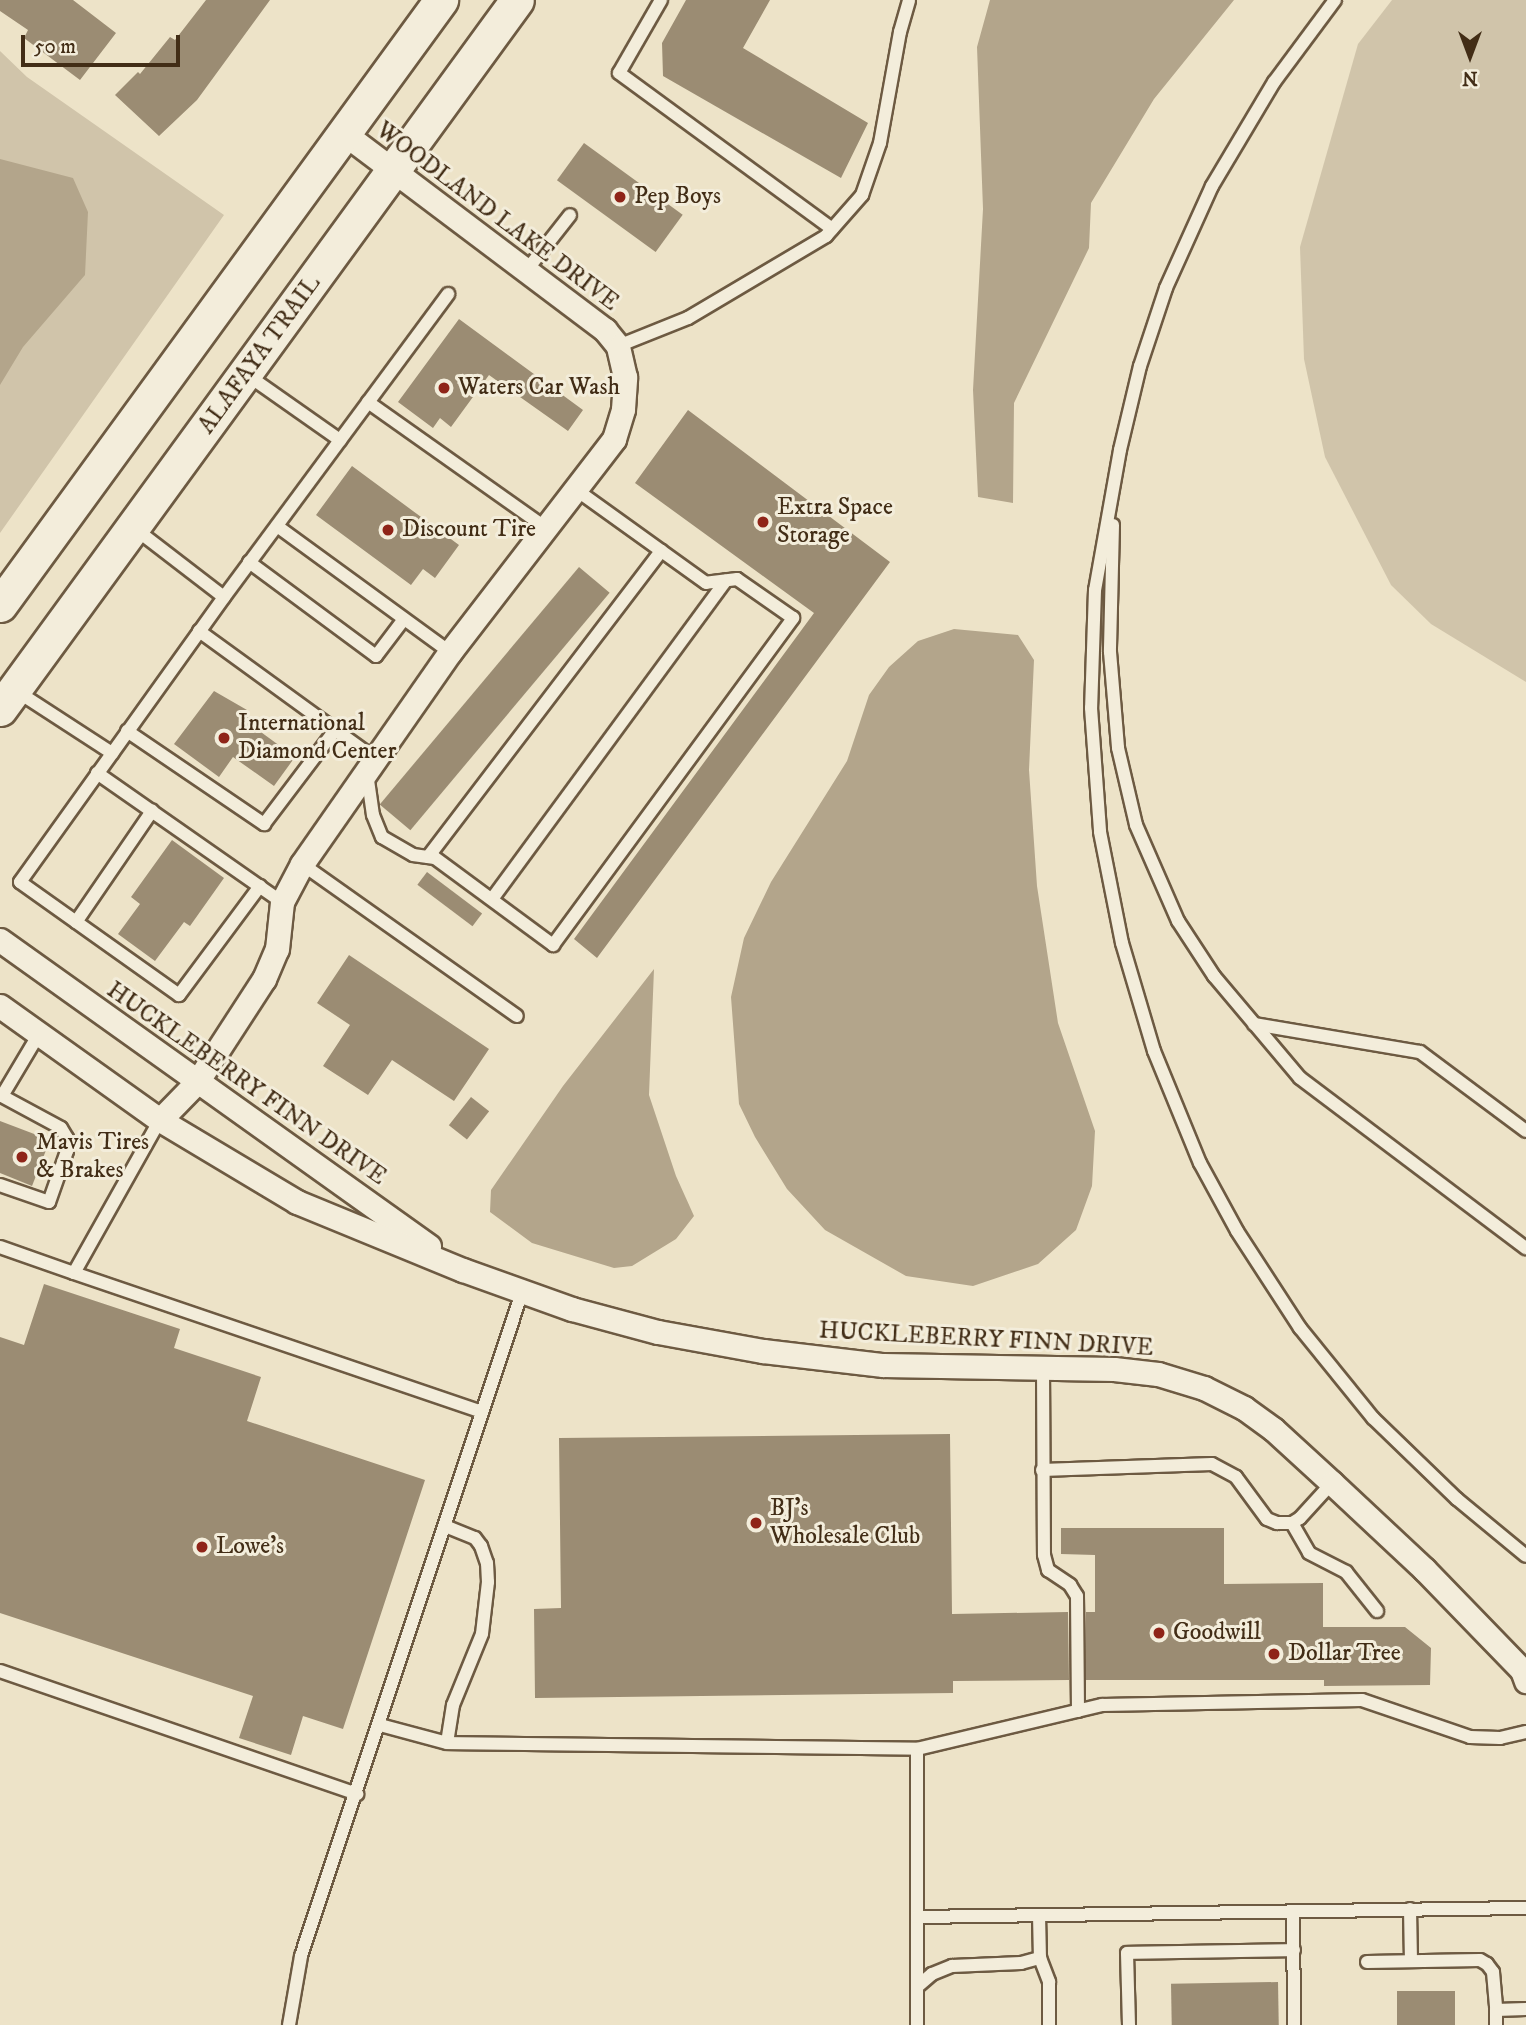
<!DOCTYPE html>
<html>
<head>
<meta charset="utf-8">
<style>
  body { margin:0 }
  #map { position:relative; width:1526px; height:2025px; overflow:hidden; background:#ede3c8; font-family:"IM FELL DW Pica",serif }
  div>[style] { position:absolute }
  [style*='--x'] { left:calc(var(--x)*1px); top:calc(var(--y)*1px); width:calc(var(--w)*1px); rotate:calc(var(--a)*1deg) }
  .green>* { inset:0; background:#d0c4aa }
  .water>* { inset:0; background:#b3a58b }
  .building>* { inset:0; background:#9b8c73; transform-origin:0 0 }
  .roads { filter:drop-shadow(2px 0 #6d5a42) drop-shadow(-2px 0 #6d5a42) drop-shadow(0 2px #6d5a42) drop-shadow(0 -2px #6d5a42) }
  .service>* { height:12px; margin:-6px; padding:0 6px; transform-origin:6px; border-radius:6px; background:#f3eddb }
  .minor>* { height:23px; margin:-11.5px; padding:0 11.5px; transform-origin:11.5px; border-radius:11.5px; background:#f3eddb }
  .secondary>* { height:33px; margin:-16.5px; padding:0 16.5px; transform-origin:16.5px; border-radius:16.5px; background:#f3eddb }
  .dots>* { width:19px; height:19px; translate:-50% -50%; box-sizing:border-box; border:4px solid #f3eddb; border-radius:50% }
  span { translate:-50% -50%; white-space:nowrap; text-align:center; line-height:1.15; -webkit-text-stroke:6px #f3eddb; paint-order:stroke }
  .poi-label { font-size:24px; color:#422d16 }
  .left { translate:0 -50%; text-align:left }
  .street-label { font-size:24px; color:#422d16 }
  .north { position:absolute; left:1435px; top:21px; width:70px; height:70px; -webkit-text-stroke:5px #f3eddb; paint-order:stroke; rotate:180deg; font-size:19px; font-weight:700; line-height:28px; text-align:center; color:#422d16 }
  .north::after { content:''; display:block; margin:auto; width:24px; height:32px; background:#422d16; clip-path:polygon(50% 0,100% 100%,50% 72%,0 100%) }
  .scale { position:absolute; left:21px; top:35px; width:159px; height:32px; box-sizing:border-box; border:4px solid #422d16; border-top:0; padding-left:9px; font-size:21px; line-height:24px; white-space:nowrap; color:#422d16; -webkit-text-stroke:5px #f3eddb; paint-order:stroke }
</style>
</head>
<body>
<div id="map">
  <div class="green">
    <div style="clip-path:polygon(1392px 0,1526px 0,1526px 682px,1431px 624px,1391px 585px,1325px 457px,1304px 359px,1300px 247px,1358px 44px)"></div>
    <div style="clip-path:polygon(0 51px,27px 77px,224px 215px,0 533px)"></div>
  </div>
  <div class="water">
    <div style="clip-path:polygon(990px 0,1234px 0,1154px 99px,1091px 203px,1089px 248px,1014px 403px,1013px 503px,978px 497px,973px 390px,983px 209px,977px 47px)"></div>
    <div style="clip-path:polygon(0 159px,73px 178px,88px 212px,85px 275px,23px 347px,0 385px)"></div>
    <div style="clip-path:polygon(954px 629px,1018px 635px,1034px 660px,1029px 770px,1037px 886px,1058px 1023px,1095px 1131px,1092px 1186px,1076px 1230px,1038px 1264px,973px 1286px,906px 1276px,825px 1230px,787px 1189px,755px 1137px,739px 1104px,731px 997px,744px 938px,771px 882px,847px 761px,869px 695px,889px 667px,918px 641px)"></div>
    <div style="clip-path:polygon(654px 969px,649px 1095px,676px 1176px,694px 1216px,676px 1239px,632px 1266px,614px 1268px,532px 1243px,490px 1212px,491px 1190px,563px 1086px)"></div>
  </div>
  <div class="building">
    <div style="clip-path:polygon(0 0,73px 0,116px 33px,80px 80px,24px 38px,28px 30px,0 11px)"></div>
    <div style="clip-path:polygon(206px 0,270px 0,197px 100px,159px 136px,115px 95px,138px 72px,140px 74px,170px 37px,175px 40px)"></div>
    <div style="clip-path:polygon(686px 0,770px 0,743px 48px,868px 123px,841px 178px,663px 76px,662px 43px)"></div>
    <div style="left:584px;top:143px;width:122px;height:46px;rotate:36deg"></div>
    <div style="clip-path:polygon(459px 319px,583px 410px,568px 431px,489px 375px,451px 427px,440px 418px,433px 428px,398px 402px)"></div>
    <div style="clip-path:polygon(688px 410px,890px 562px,597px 958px,574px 939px,814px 613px,635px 483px)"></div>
    <div style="clip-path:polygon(352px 466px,459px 545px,435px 578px,423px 569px,411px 585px,316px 515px)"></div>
    <div style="left:579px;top:567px;width:40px;height:310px;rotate:40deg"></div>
    <div style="clip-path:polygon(214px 691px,247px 710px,244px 714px,257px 724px,254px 727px,295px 757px,274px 786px,233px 757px,219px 777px,174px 744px)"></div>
    <div style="clip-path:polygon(172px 840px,224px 878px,190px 926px,184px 922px,155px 961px,118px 934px,140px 904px,131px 897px)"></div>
    <div style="left:427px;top:872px;width:69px;height:16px;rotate:37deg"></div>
    <div style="clip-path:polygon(349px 955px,489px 1049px,454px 1101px,392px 1060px,368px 1095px,323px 1066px,350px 1025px,317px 1003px)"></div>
    <div style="left:471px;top:1097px;width:23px;height:36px;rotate:38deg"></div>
    <div style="clip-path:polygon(0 1121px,50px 1140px,32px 1186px,0 1173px)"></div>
    <div style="clip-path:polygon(44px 1284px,180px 1329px,174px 1348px,261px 1377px,247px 1421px,425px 1480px,343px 1729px,303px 1716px,291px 1755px,239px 1738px,253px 1696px,0 1613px,0 1337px,24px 1345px)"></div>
    <div style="clip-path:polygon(950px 1434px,952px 1614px,1068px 1612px,1069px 1680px,953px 1681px,953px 1693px,535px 1698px,534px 1609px,561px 1608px,559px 1438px)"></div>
    <div style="clip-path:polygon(1061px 1528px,1224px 1528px,1224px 1584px,1323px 1583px,1323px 1627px,1405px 1627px,1431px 1648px,1430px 1685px,1324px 1686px,1324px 1680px,1086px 1680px,1086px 1612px,1095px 1612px,1095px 1555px,1061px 1554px)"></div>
    <div style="left:1278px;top:1982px;width:43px;height:107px;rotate:89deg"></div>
    <div style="left:1397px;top:1991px;width:58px;height:34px"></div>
  </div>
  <div class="roads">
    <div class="service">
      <div style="--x:661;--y:0;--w:84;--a:119.9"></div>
      <div style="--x:619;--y:73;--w:264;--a:36.2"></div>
      <div style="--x:1335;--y:0;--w:102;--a:126.6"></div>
      <div style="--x:1274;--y:82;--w:121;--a:120.8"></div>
      <div style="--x:1212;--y:186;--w:112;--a:114.3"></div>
      <div style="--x:1166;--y:288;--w:82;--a:108.4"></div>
      <div style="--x:1140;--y:366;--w:86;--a:103.4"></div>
      <div style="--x:1120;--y:450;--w:142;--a:100.1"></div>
      <div style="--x:1095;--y:590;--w:118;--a:91.9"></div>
      <div style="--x:1091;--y:708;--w:124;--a:85.8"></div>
      <div style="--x:1100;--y:832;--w:113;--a:78.8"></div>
      <div style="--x:1122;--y:943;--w:113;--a:73.5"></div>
      <div style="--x:1154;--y:1051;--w:121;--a:67.7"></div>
      <div style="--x:1200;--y:1163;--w:77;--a:61.4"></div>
      <div style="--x:1237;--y:1231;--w:116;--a:57"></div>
      <div style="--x:1300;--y:1328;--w:116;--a:51"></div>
      <div style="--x:1373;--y:1418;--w:117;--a:44"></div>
      <div style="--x:1457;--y:1499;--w:89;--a:39.6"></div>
      <div style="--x:526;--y:271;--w:71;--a:-51.8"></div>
      <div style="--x:618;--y:346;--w:75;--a:-21.8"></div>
      <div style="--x:688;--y:318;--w:161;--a:-30.7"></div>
      <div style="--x:826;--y:236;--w:55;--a:-48.7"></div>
      <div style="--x:862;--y:195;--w:55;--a:-70.9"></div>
      <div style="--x:880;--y:143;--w:113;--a:-79.8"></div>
      <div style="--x:900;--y:32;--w:33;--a:-74"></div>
      <div style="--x:246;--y:374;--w:115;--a:35.1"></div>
      <div style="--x:368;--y:402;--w:218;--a:35.3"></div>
      <div style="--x:1113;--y:525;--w:127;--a:91.4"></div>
      <div style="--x:1110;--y:652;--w:96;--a:85.2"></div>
      <div style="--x:1118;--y:748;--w:79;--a:76.8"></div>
      <div style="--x:1136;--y:825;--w:105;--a:66.4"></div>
      <div style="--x:1178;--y:921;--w:66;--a:56.8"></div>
      <div style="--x:1214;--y:976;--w:133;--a:49.9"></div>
      <div style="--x:1300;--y:1078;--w:283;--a:37"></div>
      <div style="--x:277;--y:526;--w:214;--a:36.1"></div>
      <div style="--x:134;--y:528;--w:113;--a:37.5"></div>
      <div style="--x:249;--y:562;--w:158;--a:36.5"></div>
      <div style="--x:376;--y:656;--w:46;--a:-52.9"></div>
      <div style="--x:199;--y:631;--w:216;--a:36"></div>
      <div style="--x:15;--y:690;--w:116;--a:33"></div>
      <div style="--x:127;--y:731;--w:166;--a:34.2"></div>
      <div style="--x:264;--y:824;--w:118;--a:-52.9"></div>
      <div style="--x:97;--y:773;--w:226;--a:34.9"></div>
      <div style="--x:367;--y:773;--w:42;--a:81.9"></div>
      <div style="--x:373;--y:815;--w:24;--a:68"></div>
      <div style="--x:382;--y:837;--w:36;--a:30"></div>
      <div style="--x:413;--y:855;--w:22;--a:8"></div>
      <div style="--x:435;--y:858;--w:147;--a:36.4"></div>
      <div style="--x:553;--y:945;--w:406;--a:-53.7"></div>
      <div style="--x:793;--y:618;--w:68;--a:-145.1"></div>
      <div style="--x:737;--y:579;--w:31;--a:173"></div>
      <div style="--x:706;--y:583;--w:161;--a:-144.3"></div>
      <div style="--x:428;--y:857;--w:385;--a:-52.7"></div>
      <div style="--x:302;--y:864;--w:263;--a:35.3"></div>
      <div style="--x:260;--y:886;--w:136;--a:126.6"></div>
      <div style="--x:179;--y:995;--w:195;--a:-144.6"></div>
      <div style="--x:20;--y:882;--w:350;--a:-54.4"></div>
      <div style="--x:224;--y:597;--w:377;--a:-53.5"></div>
      <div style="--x:492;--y:899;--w:395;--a:-53.7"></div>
      <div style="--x:76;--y:922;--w:135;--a:-55.6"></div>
      <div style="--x:1254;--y:1024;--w:168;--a:9.6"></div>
      <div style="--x:1420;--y:1052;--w:132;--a:36.7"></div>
      <div style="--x:0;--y:1095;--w:69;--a:28.4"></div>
      <div style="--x:61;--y:1128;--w:12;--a:59"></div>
      <div style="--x:67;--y:1138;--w:13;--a:90"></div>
      <div style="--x:67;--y:1151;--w:54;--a:109.4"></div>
      <div style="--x:49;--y:1202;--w:52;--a:-160.9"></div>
      <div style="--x:2;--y:1096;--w:72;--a:-59.2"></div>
      <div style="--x:0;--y:1247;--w:78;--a:19.4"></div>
      <div style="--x:74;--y:1273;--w:176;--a:-60.7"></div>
      <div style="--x:74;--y:1273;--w:431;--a:18.8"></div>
      <div style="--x:1043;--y:1368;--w:187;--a:89.7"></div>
      <div style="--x:1044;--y:1555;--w:16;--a:75"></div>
      <div style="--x:1048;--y:1570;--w:27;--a:34"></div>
      <div style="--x:1070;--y:1585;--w:13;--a:58"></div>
      <div style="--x:1077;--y:1596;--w:115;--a:89.5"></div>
      <div style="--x:1042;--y:1470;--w:170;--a:-2"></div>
      <div style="--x:1212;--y:1464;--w:27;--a:28"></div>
      <div style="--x:1236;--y:1477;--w:52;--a:53.6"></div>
      <div style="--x:1267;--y:1519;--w:11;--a:22"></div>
      <div style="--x:1277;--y:1523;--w:15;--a:0"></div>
      <div style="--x:1292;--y:1523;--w:9;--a:-32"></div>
      <div style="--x:1300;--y:1518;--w:47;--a:-47.6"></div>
      <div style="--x:1292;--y:1523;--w:34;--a:60"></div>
      <div style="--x:1309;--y:1553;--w:42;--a:27.2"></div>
      <div style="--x:1346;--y:1572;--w:50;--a:51.5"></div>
      <div style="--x:445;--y:1526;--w:32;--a:22"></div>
      <div style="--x:475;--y:1538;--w:10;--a:53"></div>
      <div style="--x:481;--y:1546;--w:18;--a:71"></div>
      <div style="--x:487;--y:1563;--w:19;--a:87"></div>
      <div style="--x:488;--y:1582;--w:52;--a:96.6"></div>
      <div style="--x:482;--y:1634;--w:77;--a:112.2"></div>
      <div style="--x:453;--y:1705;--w:38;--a:99"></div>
      <div style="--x:0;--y:1671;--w:378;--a:19"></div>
      <div style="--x:380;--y:1725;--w:69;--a:15"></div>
      <div style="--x:447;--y:1743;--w:470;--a:0.7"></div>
      <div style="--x:917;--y:1749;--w:190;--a:-13.4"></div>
      <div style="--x:1102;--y:1705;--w:260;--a:-1.1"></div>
      <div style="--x:1362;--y:1700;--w:114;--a:18.9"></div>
      <div style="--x:1470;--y:1737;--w:30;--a:2"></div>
      <div style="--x:1500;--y:1738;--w:27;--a:-13"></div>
      <div style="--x:917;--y:1749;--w:276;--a:90"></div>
      <div style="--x:1410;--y:1909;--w:52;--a:88.9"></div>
      <div style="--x:1293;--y:1911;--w:114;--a:89.5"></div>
      <div style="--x:1039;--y:1915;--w:43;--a:88.7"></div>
      <div style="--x:1040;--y:1958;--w:26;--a:69"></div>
      <div style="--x:1049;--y:1982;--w:43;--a:90"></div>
      <div style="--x:917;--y:1917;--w:609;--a:-0.85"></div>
      <div style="--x:1367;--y:1962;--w:113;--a:-1"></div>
      <div style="--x:1480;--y:1960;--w:8;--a:30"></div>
      <div style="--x:1487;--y:1964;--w:10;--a:53"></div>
      <div style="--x:1493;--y:1972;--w:38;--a:85"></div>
      <div style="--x:917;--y:1987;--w:20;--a:-41"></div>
      <div style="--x:932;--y:1974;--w:22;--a:-22"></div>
      <div style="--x:952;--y:1966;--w:69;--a:-2.5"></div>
      <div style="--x:1021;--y:1963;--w:20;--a:-15"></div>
      <div style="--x:289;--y:2025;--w:70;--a:-80.1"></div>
      <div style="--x:301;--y:1956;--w:700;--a:-71.59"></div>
      <div style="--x:1129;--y:2025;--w:72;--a:-91.6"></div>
      <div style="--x:1127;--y:1953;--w:167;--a:-1"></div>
      <div style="--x:1496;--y:2025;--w:15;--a:-90"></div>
      <div style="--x:1496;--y:2010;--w:30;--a:-2"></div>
    </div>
    <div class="minor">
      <div style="--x:0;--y:940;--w:527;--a:35.5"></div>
      <div style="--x:0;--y:1006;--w:196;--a:35.5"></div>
      <div style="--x:160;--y:1120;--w:160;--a:30.9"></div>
      <div style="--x:297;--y:1202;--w:179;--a:22.3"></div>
      <div style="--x:463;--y:1270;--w:116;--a:19.7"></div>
      <div style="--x:572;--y:1309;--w:89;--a:15"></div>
      <div style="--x:658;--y:1332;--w:107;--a:10.3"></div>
      <div style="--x:763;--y:1351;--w:121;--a:6.7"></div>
      <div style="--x:883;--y:1365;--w:231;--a:1"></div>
      <div style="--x:1114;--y:1369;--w:44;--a:6.5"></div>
      <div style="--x:1158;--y:1374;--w:48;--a:16.9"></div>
      <div style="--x:1204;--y:1388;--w:45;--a:26.6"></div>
      <div style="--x:1244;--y:1408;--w:36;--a:36"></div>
      <div style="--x:1273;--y:1429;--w:80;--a:42.5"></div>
      <div style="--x:1332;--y:1483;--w:126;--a:43.1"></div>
      <div style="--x:1424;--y:1569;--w:141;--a:45.9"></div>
      <div style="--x:1522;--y:1670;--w:12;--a:70"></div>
      <div style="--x:160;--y:1120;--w:53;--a:-45.8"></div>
      <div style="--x:197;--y:1082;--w:123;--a:-57"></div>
      <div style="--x:264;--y:979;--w:33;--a:-67"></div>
      <div style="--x:277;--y:949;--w:47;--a:-83.9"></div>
      <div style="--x:282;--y:902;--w:43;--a:-62.2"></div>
      <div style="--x:302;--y:864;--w:259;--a:-55.1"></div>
      <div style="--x:450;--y:652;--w:269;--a:-52.4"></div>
      <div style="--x:614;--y:439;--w:31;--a:-73"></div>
      <div style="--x:623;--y:409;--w:32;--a:-86"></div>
      <div style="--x:625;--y:377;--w:32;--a:-103"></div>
      <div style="--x:618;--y:346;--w:21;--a:-129"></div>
      <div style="--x:605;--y:330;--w:327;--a:-143"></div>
    </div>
    <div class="secondary">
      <div style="--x:0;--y:605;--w:749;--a:-53.91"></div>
      <div style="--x:0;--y:709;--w:877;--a:-53.9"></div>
    </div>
  </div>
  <div class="dots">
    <div style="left:620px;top:197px;background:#8f2418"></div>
    <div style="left:444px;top:388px;background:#8f2418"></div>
    <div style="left:763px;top:522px;background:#8f2418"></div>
    <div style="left:388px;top:530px;background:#8f2418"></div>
    <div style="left:224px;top:738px;background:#8f2418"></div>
    <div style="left:22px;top:1157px;background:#8f2418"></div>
    <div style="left:756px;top:1523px;background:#8f2418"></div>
    <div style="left:202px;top:1547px;background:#8f2418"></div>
    <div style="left:1159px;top:1633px;background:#8f2418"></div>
    <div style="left:1274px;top:1654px;background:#8f2418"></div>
  </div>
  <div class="poi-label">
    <span class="left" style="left:634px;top:197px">Pep Boys</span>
    <span class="left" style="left:458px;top:388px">Waters Car Wash</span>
    <span class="left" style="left:777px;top:522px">Extra Space<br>Storage</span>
    <span class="left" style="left:402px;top:530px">Discount Tire</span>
    <span class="left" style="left:238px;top:738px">International<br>Diamond Center</span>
    <span class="left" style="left:36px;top:1157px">Mavis Tires<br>&amp; Brakes</span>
    <span class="left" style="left:770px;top:1523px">BJ's<br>Wholesale Club</span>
    <span class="left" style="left:216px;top:1547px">Lowe's</span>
    <span class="left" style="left:1173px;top:1633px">Goodwill</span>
    <span class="left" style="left:1288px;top:1654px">Dollar Tree</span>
  </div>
  <div class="street-label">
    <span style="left:497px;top:217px;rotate:37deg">WOODLAND LAKE DRIVE</span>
    <span style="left:260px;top:355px;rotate:-54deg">ALAFAYA TRAIL</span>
    <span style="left:246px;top:1084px;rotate:35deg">HUCKLEBERRY FINN DRIVE</span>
    <span style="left:986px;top:1340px;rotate:3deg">HUCKLEBERRY FINN DRIVE</span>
  </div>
  <div class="north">N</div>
  <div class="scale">50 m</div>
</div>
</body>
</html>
